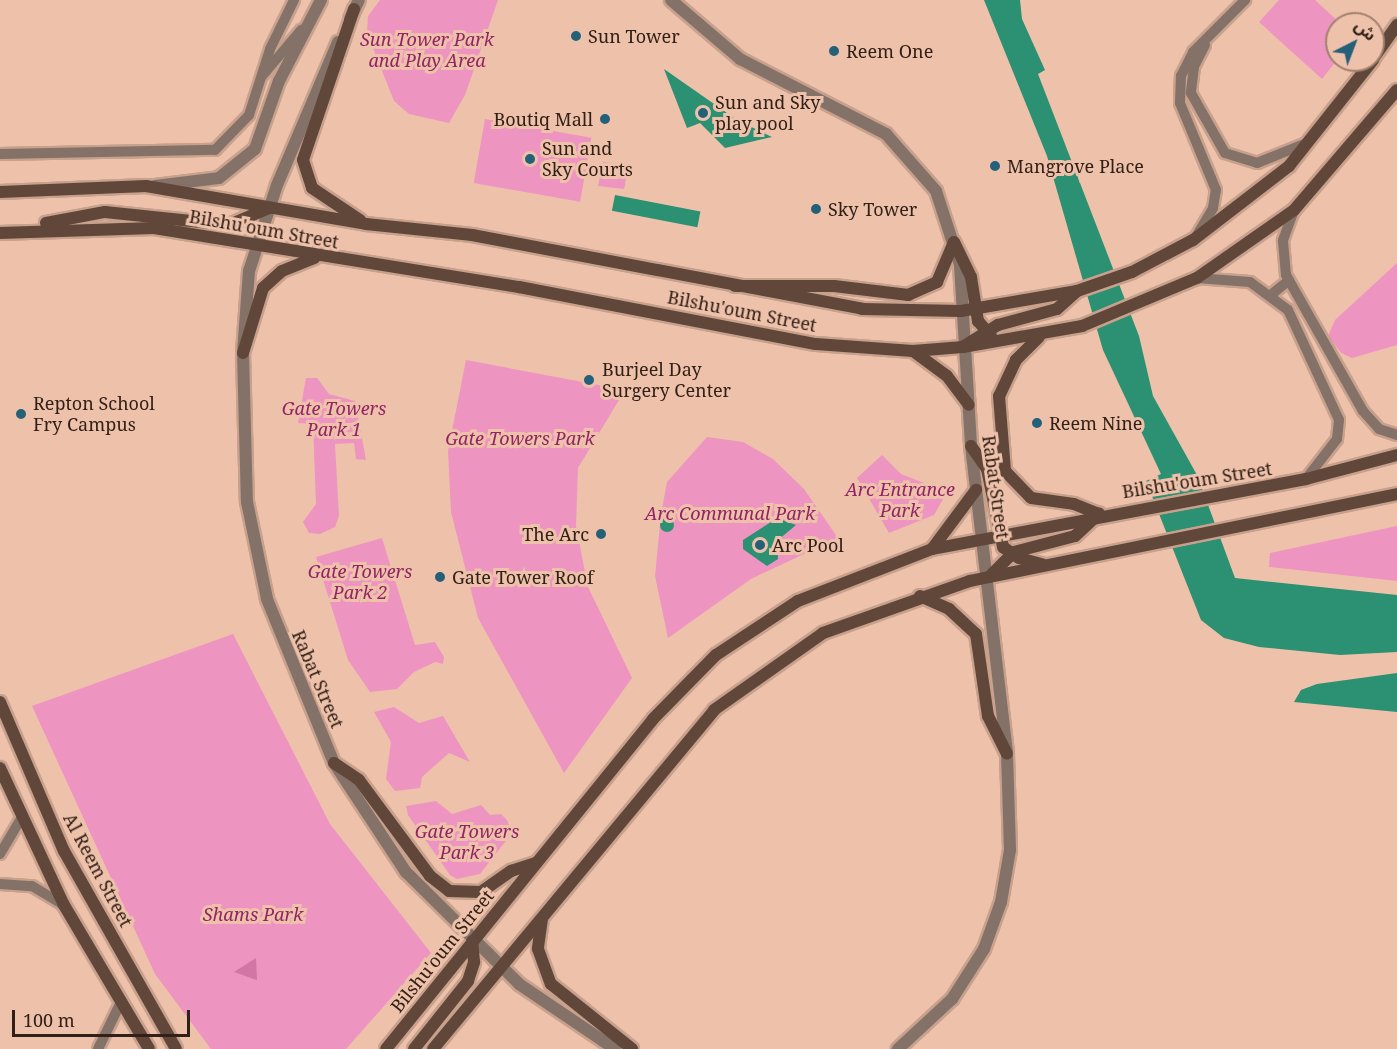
<!DOCTYPE html>
<html>
<head>
<meta charset="utf-8">
<style>
  body { margin:0 }
  #map { position:relative; width:1397px; height:1049px; overflow:hidden; background:#eec1aa; font-family:"Noto Serif","Noto Sans Arabic",serif }
  div>[style] { position:absolute }
  [style*='--x'] { left:calc(var(--x)*1px); top:calc(var(--y)*1px); width:calc(var(--w)*1px); rotate:calc(var(--a)*1deg) }
  .green>* { inset:0; background:#ee94c1; transform-origin:0 0 }
  .forest>* { inset:0; background:#d276a5 }
  .water>* { inset:0; background:#2c9072; transform-origin:0 0 }
  .round { border-radius:50% }
  .roads { filter:drop-shadow(2px 0 #c8a18d) drop-shadow(-2px 0 #c8a18d) drop-shadow(0 2px #c8a18d) drop-shadow(0 -2px #c8a18d) }
  .minor>* { height:10px; margin:-5px; padding:0 5px; transform-origin:5px; border-radius:5px; background:#847268 }
  .tertiary>* { height:12px; margin:-6px; padding:0 6px; transform-origin:6px; border-radius:6px; background:#847268 }
  .secondary>* { height:12px; margin:-6px; padding:0 6px; transform-origin:6px; border-radius:6px; background:#61473a }
  .dots>* { width:16px; height:16px; translate:-50% -50%; box-sizing:border-box; border:3px solid #eec1aa; border-radius:50% }
  span { translate:-50% -50%; white-space:nowrap; text-align:center; line-height:1.15; -webkit-text-stroke:6px #eec1aa; paint-order:stroke }
  .poi-label { font-size:18px; color:#312017 }
  .left { translate:0 -50%; text-align:left }
  .right { translate:-100% -50%; text-align:right }
  .park-label { font-size:18px; color:#912465; font-style:italic }
  .street-label { font-size:18px; color:#312017 }
  .north { position:absolute; left:1325px; top:12px; width:60px; height:60px; box-sizing:border-box; background:#eec1aa; border:2px solid #a2816f; border-radius:50%; rotate:42deg; font-size:16px; font-weight:700; line-height:24px; text-align:center; color:#312017 }
  .north::after { content:''; display:block; margin:auto; width:21px; height:27px; background:#256079; clip-path:polygon(50% 0,100% 100%,50% 72%,0 100%) }
  .scale { position:absolute; left:12px; top:1010px; width:178px; height:27px; box-sizing:border-box; border:3px solid #312017; border-top:0; padding-left:8px; font-size:18px; line-height:21px; white-space:nowrap; color:#312017; -webkit-text-stroke:4px #eec1aa; paint-order:stroke }
</style>
</head>
<body>
<div id="map">
  <div class="green">
    <div style="clip-path:polygon(380px 0,498px 0,465px 95px,449px 123px,409px 114px,394px 101px,367px 33px,368px 16px)"></div>
    <div style="clip-path:polygon(1279px 0,1315px 0,1341px 24px,1337px 60px,1322px 79px,1259px 22px)"></div>
    <div style="left:485px;top:119px;width:108px;height:65px;rotate:10deg"></div>
    <div style="clip-path:polygon(603px 162px,629px 165px,624px 189px,598px 186px)"></div>
    <div style="clip-path:polygon(1397px 263px,1397px 345px,1352px 358px,1341px 353px,1328px 336px,1335px 320px)"></div>
    <div style="clip-path:polygon(466px 360px,625px 390px,578px 468px,576px 526px,588px 587px,632px 678px,564px 773px,478px 618px,451px 512px,448px 451px)"></div>
    <div style="clip-path:polygon(306px 378px,317px 378px,329px 394px,355px 401px,366px 460px,356px 459px,354px 443px,335px 444px,339px 516px,335px 527px,320px 534px,309px 533px,303px 522px,316px 504px,313px 424px,298px 423px)"></div>
    <div style="clip-path:polygon(707px 437px,743px 442px,773px 459px,804px 489px,838px 538px,751px 579px,668px 638px,655px 576px,661px 514px,667px 482px)"></div>
    <div style="clip-path:polygon(882px 455px,901px 474px,947px 492px,934px 515px,889px 533px,857px 478px)"></div>
    <div style="clip-path:polygon(1397px 526px,1397px 581px,1269px 567px,1270px 553px)"></div>
    <div style="clip-path:polygon(382px 538px,415px 645px,435px 642px,444px 657px,443px 664px,435px 662px,414px 672px,397px 689px,370px 692px,348px 660px,316px 557px)"></div>
    <div style="clip-path:polygon(233px 634px,330px 824px,431px 953px,346px 1049px,211px 1049px,155px 974px,32px 706px)"></div>
    <div style="clip-path:polygon(394px 707px,419px 723px,443px 716px,470px 762px,449px 753px,422px 777px,420px 788px,395px 791px,386px 779px,391px 742px,374px 712px)"></div>
    <div style="clip-path:polygon(436px 801px,452px 814px,481px 805px,490px 815px,501px 814px,507px 820px,512px 833px,480px 874px,457px 879px,450px 875px,408px 815px,406px 806px)"></div>
  </div>
  <div class="forest">
    <div style="clip-path:polygon(256px 958px,257px 980px,234px 972px)"></div>
  </div>
  <div class="water">
    <div style="clip-path:polygon(984px 0,1020px 0,1022px 19px,1045px 70px,1038px 74px,1139px 336px,1153px 396px,1197px 475px,1235px 578px,1397px 595px,1397px 652px,1340px 655px,1259px 647px,1224px 638px,1201px 620px,1146px 481px,1161px 474px,1103px 350px,1047px 156px)"></div>
    <div style="clip-path:polygon(664px 69px,737px 120px,772px 137px,725px 148px,700px 123px,687px 128px)"></div>
    <div style="left:615px;top:195px;width:87px;height:16px;rotate:11deg"></div>
    <div class="round" style="left:660px;top:518px;width:14px;height:14px"></div>
    <div style="clip-path:polygon(777px 518px,796px 525px,777px 541px,778px 559px,767px 566px,743px 549px,743px 540px)"></div>
    <div style="clip-path:polygon(1397px 673px,1397px 712px,1294px 702px,1301px 690px,1317px 684px)"></div>
  </div>
  <div class="roads">
    <div class="minor">
      <div style="--x:1205;--y:45;--w:25;--a:117"></div>
      <div style="--x:1194;--y:67;--w:26;--a:97"></div>
      <div style="--x:1191;--y:93;--w:69;--a:60.5"></div>
      <div style="--x:1225;--y:153;--w:34;--a:17"></div>
      <div style="--x:1257;--y:163;--w:54;--a:-21.8"></div>
      <div style="--x:263;--y:75;--w:59;--a:-49.8"></div>
      <div style="--x:0;--y:154;--w:215;--a:-1.1"></div>
      <div style="--x:215;--y:150;--w:49;--a:-45.8"></div>
      <div style="--x:249;--y:115;--w:69;--a:-72.3"></div>
      <div style="--x:270;--y:49;--w:55;--a:-63.9"></div>
      <div style="--x:1294;--y:210;--w:33;--a:110"></div>
      <div style="--x:1283;--y:241;--w:34;--a:85"></div>
      <div style="--x:1286;--y:275;--w:156;--a:60.5"></div>
      <div style="--x:1363;--y:411;--w:24;--a:48"></div>
      <div style="--x:1379;--y:429;--w:19;--a:18"></div>
      <div style="--x:1197;--y:235;--w:31;--a:-59"></div>
      <div style="--x:1213;--y:208;--w:18;--a:-81"></div>
      <div style="--x:1216;--y:190;--w:94;--a:-112.5"></div>
      <div style="--x:1180;--y:103;--w:27;--a:-88"></div>
      <div style="--x:1181;--y:76;--w:27;--a:-63"></div>
      <div style="--x:1193;--y:52;--w:74;--a:-45"></div>
      <div style="--x:1197;--y:278;--w:53;--a:4.3"></div>
      <div style="--x:1250;--y:282;--w:47;--a:36.4"></div>
      <div style="--x:1288;--y:310;--w:121;--a:65.1"></div>
      <div style="--x:1339;--y:420;--w:19;--a:96"></div>
      <div style="--x:1337;--y:439;--w:51;--a:127.8"></div>
      <div style="--x:1272;--y:294;--w:22;--a:-39"></div>
      <div style="--x:0;--y:854;--w:43;--a:-59.3"></div>
      <div style="--x:0;--y:884;--w:32;--a:4"></div>
      <div style="--x:32;--y:886;--w:37;--a:31"></div>
      <div style="--x:98;--y:1049;--w:52;--a:-63.9"></div>
    </div>
    <div class="tertiary">
      <div style="--x:671;--y:0;--w:91;--a:40.5"></div>
      <div style="--x:740;--y:59;--w:164;--a:27.2"></div>
      <div style="--x:886;--y:134;--w:76;--a:48.7"></div>
      <div style="--x:936;--y:191;--w:78;--a:72"></div>
      <div style="--x:960;--y:265;--w:181;--a:86.5"></div>
      <div style="--x:971;--y:446;--w:310;--a:83.3"></div>
      <div style="--x:1007;--y:754;--w:96;--a:88.2"></div>
      <div style="--x:1010;--y:850;--w:53;--a:99.8"></div>
      <div style="--x:1001;--y:902;--w:50;--a:109.9"></div>
      <div style="--x:984;--y:949;--w:59;--a:122.6"></div>
      <div style="--x:952;--y:999;--w:74;--a:137.2"></div>
      <div style="--x:350;--y:19;--w:21;--a:-65"></div>
      <div style="--x:338;--y:42;--w:155;--a:113.1"></div>
      <div style="--x:277;--y:185;--w:90;--a:108"></div>
      <div style="--x:249;--y:271;--w:82;--a:94.2"></div>
      <div style="--x:243;--y:353;--w:149;--a:88.5"></div>
      <div style="--x:247;--y:502;--w:99;--a:78.3"></div>
      <div style="--x:267;--y:599;--w:177;--a:67.8"></div>
      <div style="--x:334;--y:763;--w:131;--a:56.6"></div>
      <div style="--x:406;--y:872;--w:159;--a:44.7"></div>
      <div style="--x:519;--y:984;--w:116;--a:34.1"></div>
      <div style="--x:155;--y:186;--w:64;--a:-7.1"></div>
      <div style="--x:219;--y:178;--w:46;--a:-38.9"></div>
      <div style="--x:255;--y:149;--w:72;--a:-70.6"></div>
      <div style="--x:279;--y:81;--w:91;--a:-62.6"></div>
    </div>
    <div class="secondary">
      <div style="--x:354;--y:9;--w:159;--a:108.7"></div>
      <div style="--x:303;--y:160;--w:29;--a:72"></div>
      <div style="--x:312;--y:188;--w:58;--a:33.7"></div>
      <div style="--x:1373;--y:59;--w:42;--a:-54.8"></div>
      <div style="--x:0;--y:192;--w:146;--a:-2.4"></div>
      <div style="--x:146;--y:186;--w:223;--a:9.8"></div>
      <div style="--x:366;--y:224;--w:107;--a:5.9"></div>
      <div style="--x:472;--y:235;--w:397;--a:10.7"></div>
      <div style="--x:862;--y:309;--w:99;--a:1.2"></div>
      <div style="--x:961;--y:311;--w:118;--a:-9.8"></div>
      <div style="--x:1077;--y:291;--w:58;--a:-19.1"></div>
      <div style="--x:1132;--y:272;--w:69;--a:-27.7"></div>
      <div style="--x:1193;--y:240;--w:121;--a:-37.6"></div>
      <div style="--x:1289;--y:166;--w:135;--a:-51.6"></div>
      <div style="--x:46;--y:223;--w:60;--a:-10.6"></div>
      <div style="--x:105;--y:212;--w:125;--a:6"></div>
      <div style="--x:229;--y:225;--w:43;--a:-23"></div>
      <div style="--x:0;--y:233;--w:154;--a:-1.9"></div>
      <div style="--x:154;--y:228;--w:370;--a:9.2"></div>
      <div style="--x:519;--y:287;--w:302;--a:10.9"></div>
      <div style="--x:816;--y:344;--w:97;--a:4.1"></div>
      <div style="--x:913;--y:351;--w:50;--a:-4.6"></div>
      <div style="--x:963;--y:347;--w:121;--a:-10"></div>
      <div style="--x:1082;--y:326;--w:125;--a:-22.7"></div>
      <div style="--x:1197;--y:278;--w:118;--a:-35"></div>
      <div style="--x:1294;--y:210;--w:158;--a:-49.4"></div>
      <div style="--x:954;--y:242;--w:39;--a:64"></div>
      <div style="--x:971;--y:277;--w:45;--a:81"></div>
      <div style="--x:978;--y:321;--w:20;--a:49"></div>
      <div style="--x:735;--y:286;--w:99;--a:0"></div>
      <div style="--x:834;--y:286;--w:75;--a:6.9"></div>
      <div style="--x:908;--y:295;--w:32;--a:-24"></div>
      <div style="--x:937;--y:282;--w:43;--a:-67"></div>
      <div style="--x:1039;--y:337;--w:33;--a:135"></div>
      <div style="--x:1016;--y:360;--w:40;--a:115"></div>
      <div style="--x:999;--y:396;--w:75;--a:85.4"></div>
      <div style="--x:1005;--y:471;--w:37;--a:46"></div>
      <div style="--x:1031;--y:498;--w:43;--a:7.9"></div>
      <div style="--x:1074;--y:504;--w:27;--a:22"></div>
      <div style="--x:964;--y:346;--w:40;--a:-32"></div>
      <div style="--x:998;--y:325;--w:61;--a:-15.2"></div>
      <div style="--x:1057;--y:309;--w:27;--a:-42"></div>
      <div style="--x:913;--y:351;--w:42;--a:36.3"></div>
      <div style="--x:947;--y:376;--w:36;--a:53"></div>
      <div style="--x:243;--y:353;--w:68;--a:-72.9"></div>
      <div style="--x:263;--y:288;--w:25;--a:-42"></div>
      <div style="--x:282;--y:271;--w:35;--a:-22"></div>
      <div style="--x:971;--y:446;--w:28;--a:55"></div>
      <div style="--x:987;--y:469;--w:80;--a:78.4"></div>
      <div style="--x:1003;--y:547;--w:19;--a:35"></div>
      <div style="--x:1019;--y:558;--w:24;--a:15"></div>
      <div style="--x:932;--y:549;--w:74;--a:-53.3"></div>
      <div style="--x:989;--y:577;--w:35;--a:-45"></div>
      <div style="--x:1014;--y:552;--w:63;--a:-14.7"></div>
      <div style="--x:1075;--y:536;--w:33;--a:-43"></div>
      <div style="--x:920;--y:596;--w:32;--a:24"></div>
      <div style="--x:949;--y:609;--w:37;--a:43"></div>
      <div style="--x:976;--y:634;--w:83;--a:81.7"></div>
      <div style="--x:988;--y:716;--w:42;--a:63.4"></div>
      <div style="--x:0;--y:702;--w:162;--a:66.8"></div>
      <div style="--x:64;--y:851;--w:227;--a:60.5"></div>
      <div style="--x:334;--y:763;--w:30;--a:34"></div>
      <div style="--x:359;--y:780;--w:119;--a:53.5"></div>
      <div style="--x:430;--y:876;--w:24;--a:38"></div>
      <div style="--x:449;--y:891;--w:32;--a:2"></div>
      <div style="--x:481;--y:892;--w:37;--a:-35"></div>
      <div style="--x:511;--y:871;--w:26;--a:-18"></div>
      <div style="--x:0;--y:768;--w:151;--a:65"></div>
      <div style="--x:64;--y:905;--w:167;--a:59.4"></div>
      <div style="--x:542;--y:919;--w:30;--a:98"></div>
      <div style="--x:538;--y:949;--w:37;--a:70"></div>
      <div style="--x:551;--y:984;--w:104;--a:38.7"></div>
      <div style="--x:386;--y:1049;--w:424;--a:-51"></div>
      <div style="--x:653;--y:719;--w:90;--a:-45.5"></div>
      <div style="--x:716;--y:655;--w:98;--a:-33.4"></div>
      <div style="--x:798;--y:601;--w:144;--a:-21.2"></div>
      <div style="--x:932;--y:549;--w:380;--a:-10.6"></div>
      <div style="--x:1306;--y:479;--w:94;--a:-14.8"></div>
      <div style="--x:414;--y:1049;--w:87;--a:-51.5"></div>
      <div style="--x:468;--y:981;--w:20;--a:-72"></div>
      <div style="--x:474;--y:962;--w:21;--a:-95"></div>
      <div style="--x:433;--y:1049;--w:440;--a:-50.3"></div>
      <div style="--x:714;--y:710;--w:133;--a:-35.2"></div>
      <div style="--x:823;--y:633;--w:156;--a:-19.5"></div>
      <div style="--x:970;--y:581;--w:436;--a:-11.5"></div>
    </div>
  </div>
  <div class="dots">
    <div style="left:576px;top:36px;background:#256079"></div>
    <div style="left:834px;top:51px;background:#256079"></div>
    <div style="left:703px;top:113px;background:#256079"></div>
    <div style="left:605px;top:119px;background:#256079"></div>
    <div style="left:530px;top:159px;background:#256079"></div>
    <div style="left:995px;top:166px;background:#256079"></div>
    <div style="left:816px;top:209px;background:#256079"></div>
    <div style="left:589px;top:380px;background:#256079"></div>
    <div style="left:21px;top:414px;background:#256079"></div>
    <div style="left:1037px;top:423px;background:#256079"></div>
    <div style="left:601px;top:534px;background:#256079"></div>
    <div style="left:760px;top:545px;background:#256079"></div>
    <div style="left:440px;top:577px;background:#256079"></div>
  </div>
  <div class="poi-label">
    <span class="left" style="left:588px;top:36px">Sun Tower</span>
    <span class="left" style="left:846px;top:51px">Reem One</span>
    <span class="left" style="left:715px;top:113px">Sun and Sky<br>play pool</span>
    <span class="right" style="left:593px;top:119px">Boutiq Mall</span>
    <span class="left" style="left:542px;top:159px">Sun and<br>Sky Courts</span>
    <span class="left" style="left:1007px;top:166px">Mangrove Place</span>
    <span class="left" style="left:828px;top:209px">Sky Tower</span>
    <span class="left" style="left:602px;top:380px">Burjeel Day<br>Surgery Center</span>
    <span class="left" style="left:33px;top:414px">Repton School<br>Fry Campus</span>
    <span class="left" style="left:1049px;top:423px">Reem Nine</span>
    <span class="right" style="left:589px;top:534px">The Arc</span>
    <span class="left" style="left:772px;top:545px">Arc Pool</span>
    <span class="left" style="left:452px;top:577px">Gate Tower Roof</span>
  </div>
  <div class="park-label">
    <span style="left:427px;top:50px">Sun Tower Park<br>and Play Area</span>
    <span style="left:334px;top:419px">Gate Towers<br>Park 1</span>
    <span style="left:520px;top:438px">Gate Towers Park</span>
    <span style="left:900px;top:500px">Arc Entrance<br>Park</span>
    <span style="left:730px;top:513px">Arc Communal Park</span>
    <span style="left:360px;top:582px">Gate Towers<br>Park 2</span>
    <span style="left:467px;top:842px">Gate Towers<br>Park 3</span>
    <span style="left:253px;top:914px">Shams Park</span>
  </div>
  <div class="street-label">
    <span style="left:264px;top:229px;rotate:10deg">Bilshu'oum Street</span>
    <span style="left:742px;top:311px;rotate:11deg">Bilshu'oum Street</span>
    <span style="left:1197px;top:480px;rotate:-9deg">Bilshu'oum Street</span>
    <span style="left:996px;top:487px;rotate:82deg">Rabat Street</span>
    <span style="left:318px;top:679px;rotate:67deg">Rabat Street</span>
    <span style="left:98px;top:870px;rotate:62deg">Al Reem Street</span>
    <span style="left:442px;top:951px;rotate:-51deg">Bilshu'oum Street</span>
  </div>
  <div class="north">ش</div>
  <div class="scale">100 m</div>
</div>
</body>
</html>
